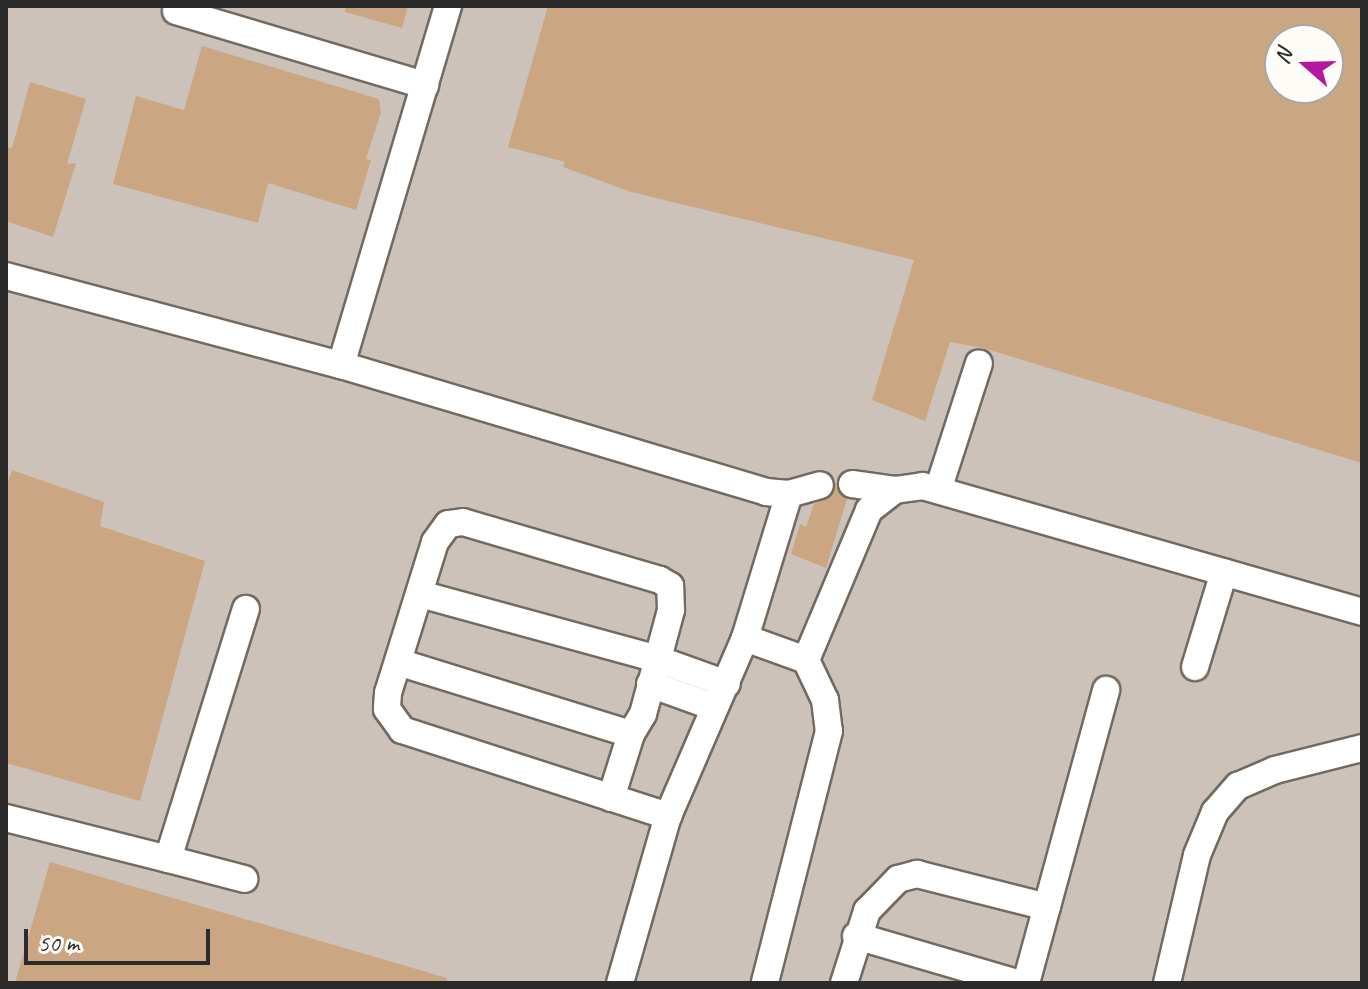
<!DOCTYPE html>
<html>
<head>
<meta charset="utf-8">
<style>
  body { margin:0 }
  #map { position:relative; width:1368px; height:989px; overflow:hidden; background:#f5dec3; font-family:Caveat,sans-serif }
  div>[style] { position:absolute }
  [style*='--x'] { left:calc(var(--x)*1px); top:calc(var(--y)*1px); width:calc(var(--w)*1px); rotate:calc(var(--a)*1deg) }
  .industrial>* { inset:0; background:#cdc2b9 }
  .building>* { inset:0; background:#caa683 }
  .roads { filter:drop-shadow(2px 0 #726a60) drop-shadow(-2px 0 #726a60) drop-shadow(0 2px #726a60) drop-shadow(0 -2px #726a60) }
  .minor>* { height:26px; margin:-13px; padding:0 13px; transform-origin:13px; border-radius:13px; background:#fff }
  span { translate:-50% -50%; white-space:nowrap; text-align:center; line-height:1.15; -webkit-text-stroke:8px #fdfcf7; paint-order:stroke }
  .frame { position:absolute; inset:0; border:8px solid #2b2b2b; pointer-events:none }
  .north { position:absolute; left:1264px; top:24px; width:80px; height:80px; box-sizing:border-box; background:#fdfcf7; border:2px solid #a9a8a5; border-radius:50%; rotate:290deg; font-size:22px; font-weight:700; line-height:32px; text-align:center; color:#2b2b2b }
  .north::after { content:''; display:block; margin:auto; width:28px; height:36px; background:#b5179e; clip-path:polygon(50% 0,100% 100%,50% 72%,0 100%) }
  .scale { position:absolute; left:24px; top:929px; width:186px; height:36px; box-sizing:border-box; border:4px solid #2b2b2b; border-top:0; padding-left:10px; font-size:24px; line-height:28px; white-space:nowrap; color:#2b2b2b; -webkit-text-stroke:6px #fdfcf7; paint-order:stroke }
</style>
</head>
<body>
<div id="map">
  <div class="industrial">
    <div style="clip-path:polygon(evenodd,6px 6px,1362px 6px,1362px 983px,6px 983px,6px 6px,1280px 40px,1328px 40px,1328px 88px,1280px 88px,1280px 40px)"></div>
  </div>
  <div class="building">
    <div style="clip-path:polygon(346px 6px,408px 6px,402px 28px,345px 12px)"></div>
    <div style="clip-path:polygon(evenodd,548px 6px,1362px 6px,1362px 463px,983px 348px,950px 342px,925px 421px,872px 400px,914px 260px,631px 192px,563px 167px,565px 162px,508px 147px,548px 6px,1280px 40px,1328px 40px,1328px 88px,1280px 88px,1280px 40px)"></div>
    <div style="clip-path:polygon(202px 46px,379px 99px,381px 112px,366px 159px,371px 160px,356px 210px,268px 183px,258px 223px,113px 184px,136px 96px,184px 110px)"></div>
    <div style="clip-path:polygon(30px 82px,86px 99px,67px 164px,76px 163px,53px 237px,6px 221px,6px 147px,12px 148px)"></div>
    <div style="clip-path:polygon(12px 470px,104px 502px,100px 526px,205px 561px,140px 801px,6px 763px,6px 488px)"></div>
    <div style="clip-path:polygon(835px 481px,847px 499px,826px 568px,791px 554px,800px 524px,806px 527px,814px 504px,831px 497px)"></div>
    <div style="clip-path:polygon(50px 862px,447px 978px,446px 983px,15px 983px)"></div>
  </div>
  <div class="roads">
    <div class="minor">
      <div style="--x:176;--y:11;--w:260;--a:16.6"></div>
      <div style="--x:6;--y:276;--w:347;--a:14.9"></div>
      <div style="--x:341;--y:365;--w:444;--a:16.6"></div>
      <div style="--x:766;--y:492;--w:23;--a:5"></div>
      <div style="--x:789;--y:494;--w:151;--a:107"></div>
      <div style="--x:341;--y:365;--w:375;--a:-73.4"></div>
      <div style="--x:852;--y:484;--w:43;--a:7.9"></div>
      <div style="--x:938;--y:490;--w:133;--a:-72.1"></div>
      <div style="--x:789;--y:494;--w:32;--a:-16"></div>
      <div style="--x:420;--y:594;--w:246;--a:15.3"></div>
      <div style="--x:657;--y:659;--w:74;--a:19.7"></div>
      <div style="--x:806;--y:660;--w:163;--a:-67.2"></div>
      <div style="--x:869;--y:510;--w:33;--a:-38"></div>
      <div style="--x:895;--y:490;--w:28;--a:-8"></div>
      <div style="--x:923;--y:486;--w:457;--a:16"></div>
      <div style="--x:398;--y:662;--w:244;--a:17.2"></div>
      <div style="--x:631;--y:734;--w:23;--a:-59"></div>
      <div style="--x:643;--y:714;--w:108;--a:-74.9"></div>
      <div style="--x:671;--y:610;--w:24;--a:-92"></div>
      <div style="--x:670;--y:586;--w:12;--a:-149"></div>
      <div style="--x:660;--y:580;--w:205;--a:-163.6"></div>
      <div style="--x:463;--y:522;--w:15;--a:172"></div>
      <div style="--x:448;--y:524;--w:22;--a:126"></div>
      <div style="--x:435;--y:542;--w:158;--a:107.3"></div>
      <div style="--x:388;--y:693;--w:16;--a:94"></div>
      <div style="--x:387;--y:709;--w:26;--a:54"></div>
      <div style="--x:402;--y:730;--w:280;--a:17.9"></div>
      <div style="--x:1195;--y:667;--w:99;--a:-73"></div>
      <div style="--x:650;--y:684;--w:68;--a:19.8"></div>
      <div style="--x:611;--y:798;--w:67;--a:-72.6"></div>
      <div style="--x:6;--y:818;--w:167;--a:14.2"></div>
      <div style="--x:168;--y:859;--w:262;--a:-72.7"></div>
      <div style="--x:168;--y:859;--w:79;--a:14.7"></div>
      <div style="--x:856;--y:936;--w:168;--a:16.3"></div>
      <div style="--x:620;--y:983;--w:174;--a:-74"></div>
      <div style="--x:668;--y:816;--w:194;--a:-66.6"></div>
      <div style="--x:745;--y:638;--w:65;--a:19.8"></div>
      <div style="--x:806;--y:660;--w:44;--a:64.6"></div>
      <div style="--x:825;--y:700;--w:31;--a:83"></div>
      <div style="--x:829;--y:731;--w:260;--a:104.3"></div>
      <div style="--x:844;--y:983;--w:76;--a:-72.3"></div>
      <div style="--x:867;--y:911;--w:45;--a:-45.9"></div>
      <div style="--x:898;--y:879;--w:20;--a:-15"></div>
      <div style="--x:917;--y:874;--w:134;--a:14.2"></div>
      <div style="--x:1026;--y:983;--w:304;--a:-74.7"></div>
      <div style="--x:1167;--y:983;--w:131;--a:-76.8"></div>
      <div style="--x:1197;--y:855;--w:47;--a:-67.3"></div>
      <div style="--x:1215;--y:812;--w:35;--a:-49"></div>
      <div style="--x:1238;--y:786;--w:40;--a:-23.4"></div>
      <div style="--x:1275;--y:770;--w:90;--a:-14.2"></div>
    </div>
  </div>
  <div class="frame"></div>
  <div class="north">N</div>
  <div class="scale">50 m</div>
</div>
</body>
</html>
